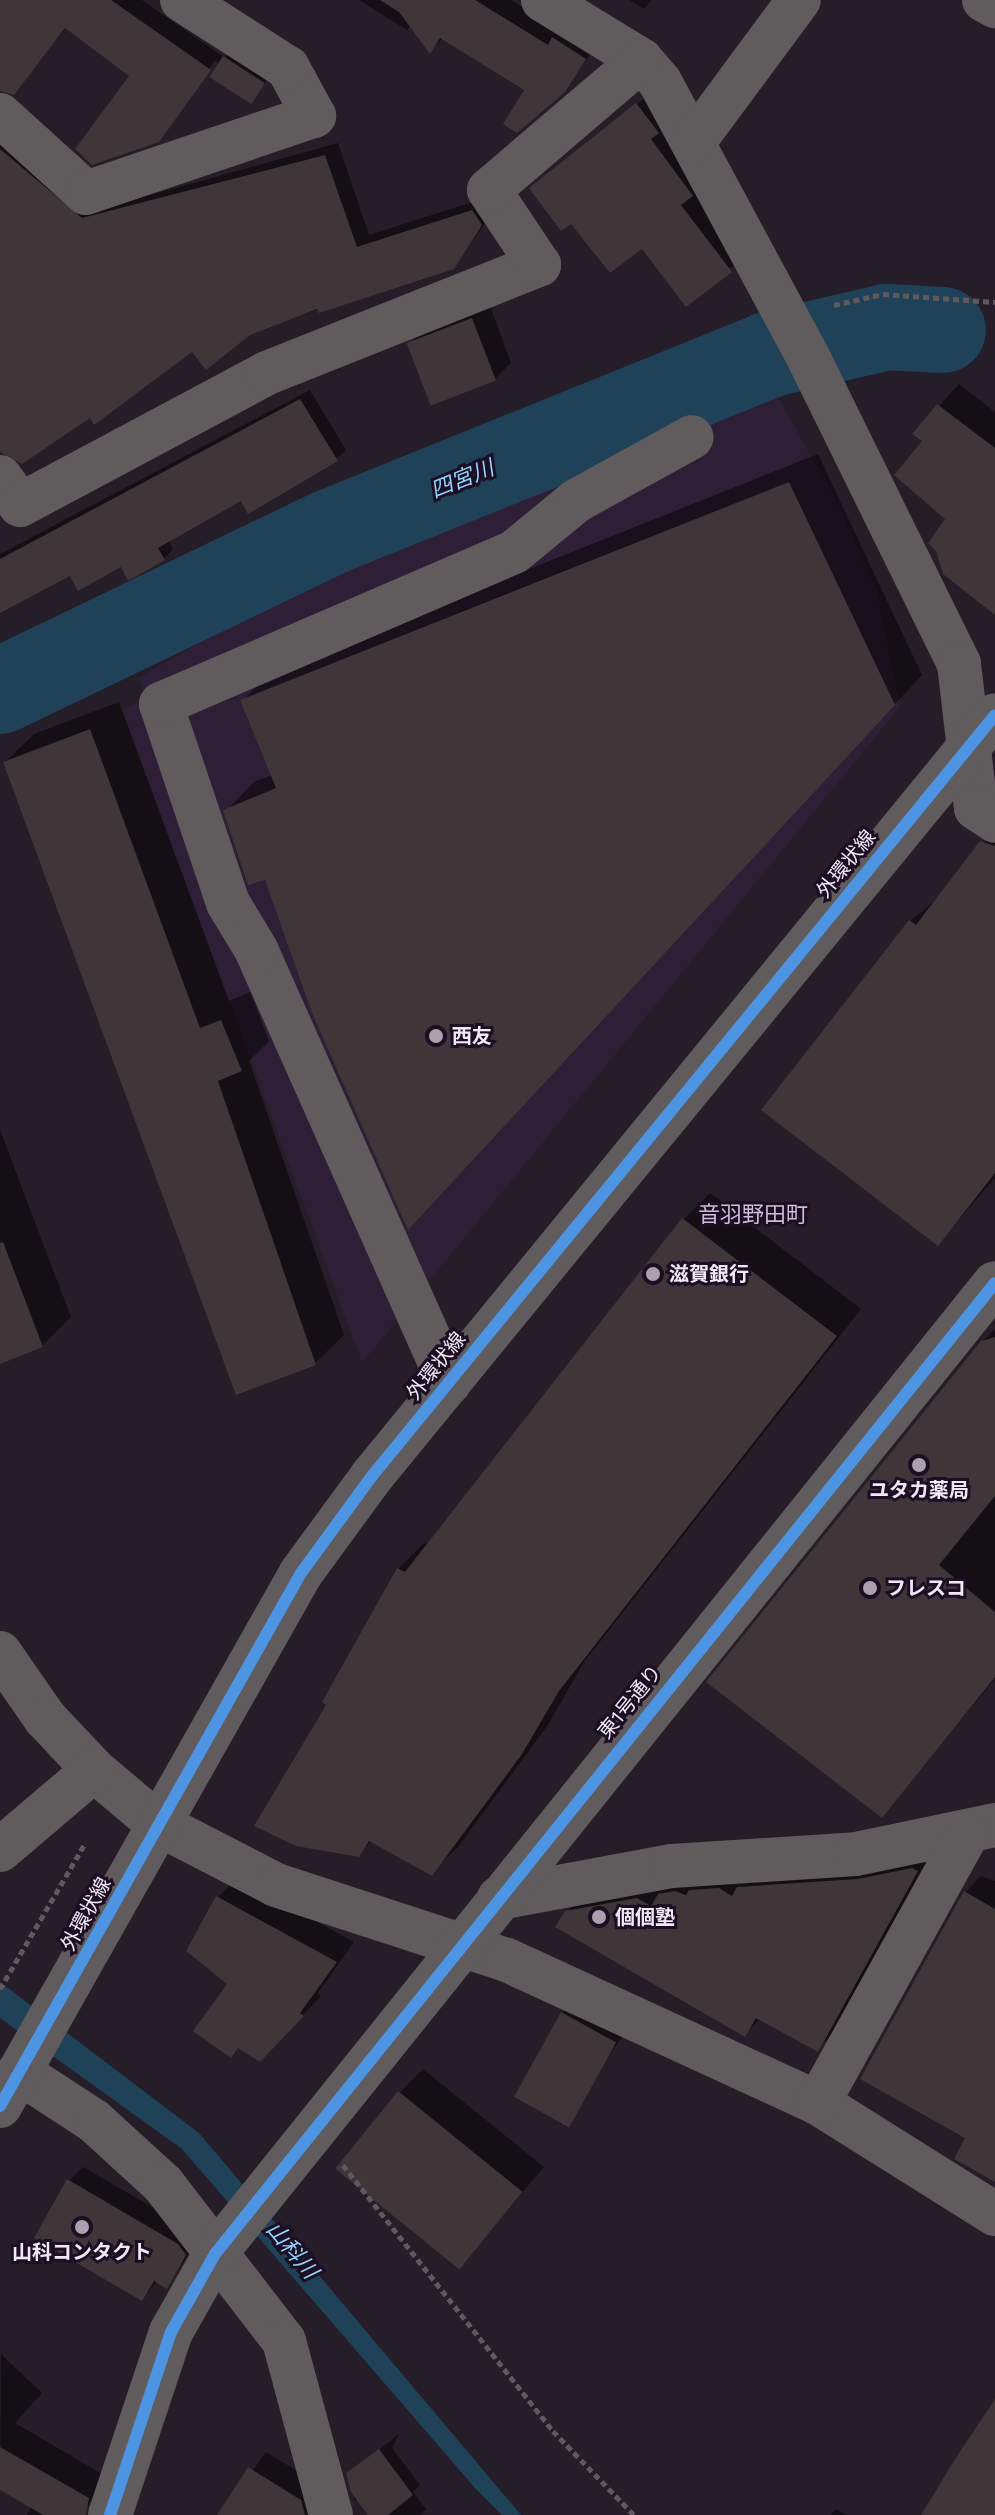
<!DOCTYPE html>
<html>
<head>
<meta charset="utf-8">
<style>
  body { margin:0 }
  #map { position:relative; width:995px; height:2515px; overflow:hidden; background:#251d28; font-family:"Work Sans","Noto Sans JP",sans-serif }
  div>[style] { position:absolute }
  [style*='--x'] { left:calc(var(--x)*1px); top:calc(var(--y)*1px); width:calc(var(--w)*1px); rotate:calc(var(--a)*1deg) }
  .built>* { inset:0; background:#2e1e36 }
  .water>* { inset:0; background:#204259 }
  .shadow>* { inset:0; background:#0007 }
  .river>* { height:86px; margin:-43px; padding:0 43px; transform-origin:43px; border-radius:43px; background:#204259 }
  .building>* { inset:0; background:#3f3639; transform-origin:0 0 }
  .path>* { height:5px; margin-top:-2.5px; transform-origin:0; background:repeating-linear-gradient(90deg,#5f595e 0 6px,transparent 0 10px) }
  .minor>* { height:44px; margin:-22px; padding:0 22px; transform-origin:22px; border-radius:22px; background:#605b5d }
  .cycleway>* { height:12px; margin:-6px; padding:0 6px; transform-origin:6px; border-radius:6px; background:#4d94e3 }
  .dots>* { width:22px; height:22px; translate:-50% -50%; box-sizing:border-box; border:4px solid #1c0f23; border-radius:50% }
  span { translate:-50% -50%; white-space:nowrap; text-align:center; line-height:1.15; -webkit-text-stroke:6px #1c0f23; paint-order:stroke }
  .street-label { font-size:20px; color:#f1e8f6 }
  .poi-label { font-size:20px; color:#f1e8f6; font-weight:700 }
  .left { translate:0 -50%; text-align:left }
  .water-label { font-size:22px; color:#91d2fd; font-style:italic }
  .neighbourhood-label { font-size:22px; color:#cebdd8 }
</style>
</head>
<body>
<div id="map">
  <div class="built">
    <div style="clip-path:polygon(770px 383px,834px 496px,877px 591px,900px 707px,362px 1363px,122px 710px,146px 698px,138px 678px,354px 555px)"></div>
  </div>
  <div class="water">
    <div style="clip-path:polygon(0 1982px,199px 2133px,521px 2515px,502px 2515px,475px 2488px,182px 2149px,0 2018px)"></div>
  </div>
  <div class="shadow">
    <div style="clip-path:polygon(0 0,142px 0,225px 58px,233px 50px,271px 74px,251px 102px,215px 60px,164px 132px,131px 76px,66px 28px,14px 93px,0 90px)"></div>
    <div style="clip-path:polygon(359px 0,511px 0,561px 31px,598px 44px,564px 90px,527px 89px,444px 37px,430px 51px,411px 25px,407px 30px)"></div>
    <div style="clip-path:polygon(629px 0,652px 0,644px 9px)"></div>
    <div style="clip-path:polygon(645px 98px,745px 256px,686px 304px,642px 246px,545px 179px)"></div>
    <div style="clip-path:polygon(0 125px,121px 203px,338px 143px,369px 235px,485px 198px,494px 211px,453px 267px,193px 349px,91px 416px,0 453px)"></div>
    <div style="clip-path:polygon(489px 303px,511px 363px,494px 380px,409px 345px,426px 328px)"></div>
    <div style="clip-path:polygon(959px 384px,995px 412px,995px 592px,948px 519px,925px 441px,915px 433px)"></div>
    <div style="clip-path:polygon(310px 390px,346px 450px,336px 459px,241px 499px,168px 540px,173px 549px,164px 559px,71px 573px,0 597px,0 554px)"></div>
    <div style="clip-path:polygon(818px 454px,922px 675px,437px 1198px,267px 877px,226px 811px,254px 782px,272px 775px,242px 701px,271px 672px)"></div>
    <div style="clip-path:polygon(119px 702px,229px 1001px,250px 992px,269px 1041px,249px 1061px,344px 1335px,315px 1363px,5px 762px,34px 734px)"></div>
    <div style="clip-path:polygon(995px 829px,995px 1178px,938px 1244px,910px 921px,941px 896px)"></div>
    <div style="clip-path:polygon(0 1130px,71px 1317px,42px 1346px,0 1361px)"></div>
    <div style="clip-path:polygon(710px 1193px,861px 1309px,584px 1662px,548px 1725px,458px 1847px,431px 1873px,373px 1840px,358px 1854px,329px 1704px,398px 1569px,424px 1543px,429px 1545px,684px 1219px)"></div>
    <div style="clip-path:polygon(995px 1329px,995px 1679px,882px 1815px,982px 1342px)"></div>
    <div style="clip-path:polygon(933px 1855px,834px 2032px,817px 2049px,761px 2018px,745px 2034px,567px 1912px,584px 1895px)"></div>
    <div style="clip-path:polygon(981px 1876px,995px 1881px,995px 2179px,968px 2137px,863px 2078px,966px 1892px)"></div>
    <div style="clip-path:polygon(237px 1878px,354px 1942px,318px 1993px,321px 1996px,279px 2040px,240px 2046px,231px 2055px,229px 1983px,218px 1897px)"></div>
    <div style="clip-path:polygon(579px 1997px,630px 2026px,560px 2125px,562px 2013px)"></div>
    <div style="clip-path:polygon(423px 2069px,544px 2167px,458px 2267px,399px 2093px)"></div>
    <div style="clip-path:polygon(83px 2167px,192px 2230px,199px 2240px,166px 2286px,158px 2281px,142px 2298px,69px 2181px)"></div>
    <div style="clip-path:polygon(1px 2354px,42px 2393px,15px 2423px,104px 2475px,84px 2515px,27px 2515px,32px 2506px,0 2488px)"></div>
    <div style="clip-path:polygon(399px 2434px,392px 2448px,420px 2485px,413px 2492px,426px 2509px,420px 2515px,371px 2515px,358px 2498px,355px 2501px,348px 2474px)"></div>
    <div style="clip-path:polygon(266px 2452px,317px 2483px,329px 2515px,220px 2515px)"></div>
    <div style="clip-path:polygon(836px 2509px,846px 2515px,830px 2515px)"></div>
  </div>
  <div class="river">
    <div style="--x:0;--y:691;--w:369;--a:-25.7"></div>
    <div style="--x:333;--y:531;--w:471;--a:-22"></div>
    <div style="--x:770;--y:354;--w:120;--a:-13"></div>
    <div style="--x:887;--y:327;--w:56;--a:3.1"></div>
  </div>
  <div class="building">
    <div style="clip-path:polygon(0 0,111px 0,211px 70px,159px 142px,92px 165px,75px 149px,129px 76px,65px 28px,14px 95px,0 91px)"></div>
    <div style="clip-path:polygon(380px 0,475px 0,548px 45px,552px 37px,586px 59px,565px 92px,517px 133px,503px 124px,524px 90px,440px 38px,430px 54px,399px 12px)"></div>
    <div style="left:223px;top:56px;width:50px;height:25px;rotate:33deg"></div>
    <div style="clip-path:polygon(636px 103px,659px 133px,651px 139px,693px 196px,681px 205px,732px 272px,686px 307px,642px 249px,610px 273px,571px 224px,561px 231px,529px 188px)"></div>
    <div style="clip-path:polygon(0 149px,82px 218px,325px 155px,357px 247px,472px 210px,482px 225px,454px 269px,319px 313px,317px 309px,250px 335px,206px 370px,192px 352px,94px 425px,90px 418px,22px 464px,0 452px)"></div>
    <div style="left:472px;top:318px;width:67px;height:70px;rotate:69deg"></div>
    <div style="clip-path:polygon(300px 399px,338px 461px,248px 514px,241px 501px,158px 548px,165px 560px,128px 581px,121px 567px,78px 591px,70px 576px,0 613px,0 559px)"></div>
    <div style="clip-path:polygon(937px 404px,995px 448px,995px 615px,943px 574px,936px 551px,928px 543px,945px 519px,894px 475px,922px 441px,912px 434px)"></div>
    <div style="clip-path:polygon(789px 482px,895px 705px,408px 1230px,312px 1013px,265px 880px,248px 885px,223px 810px,276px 788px,240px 700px)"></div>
    <div style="clip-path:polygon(90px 729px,200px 1028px,221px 1020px,242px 1071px,218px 1081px,316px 1365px,236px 1395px,3px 762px)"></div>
    <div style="clip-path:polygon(980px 841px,995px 846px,995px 1173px,938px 1246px,761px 1110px,909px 920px,916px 925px)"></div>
    <div style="clip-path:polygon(682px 1218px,837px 1336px,559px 1691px,522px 1754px,432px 1876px,369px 1841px,359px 1857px,296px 1846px,254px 1826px,326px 1705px,322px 1702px,397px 1568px,405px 1572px)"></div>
    <div style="clip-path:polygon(3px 1242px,43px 1347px,0 1364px,0 1243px)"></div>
    <div style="clip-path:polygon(995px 1337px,995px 1496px,939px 1565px,995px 1612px,995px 1677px,882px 1818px,706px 1682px,981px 1341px)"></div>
    <div style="clip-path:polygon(912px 1868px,918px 1871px,818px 2052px,756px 2018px,745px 2037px,555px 1927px,565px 1911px,637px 1898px,651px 1906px,658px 1894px,675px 1891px,686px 1895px,689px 1890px,719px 1888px,732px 1896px,737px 1887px,858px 1879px)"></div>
    <div style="clip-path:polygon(964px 1891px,995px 1909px,995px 2182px,954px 2159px,965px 2138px,860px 2079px)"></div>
    <div style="clip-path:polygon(216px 1896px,337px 1962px,300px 2013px,304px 2016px,260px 2062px,238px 2048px,231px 2058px,193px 2031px,227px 1984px,186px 1951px)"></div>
    <div style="left:561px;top:2012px;width:63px;height:97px;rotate:29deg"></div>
    <div style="left:398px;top:2091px;width:160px;height:100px;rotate:39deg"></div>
    <div style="clip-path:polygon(67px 2179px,178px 2244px,186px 2255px,167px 2289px,154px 2281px,142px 2301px,34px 2238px)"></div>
    <div style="clip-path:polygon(995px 2399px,995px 2515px,921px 2515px,957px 2456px)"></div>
    <div style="clip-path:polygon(0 2447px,89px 2498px,86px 2515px,43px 2515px,0 2490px)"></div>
    <div style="clip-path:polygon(379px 2449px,413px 2495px,388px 2515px,368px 2515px,351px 2492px,346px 2473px)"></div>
    <div style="clip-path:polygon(248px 2467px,301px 2500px,305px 2515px,217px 2515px)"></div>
  </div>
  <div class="path">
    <div style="--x:834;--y:305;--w:50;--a:-12.7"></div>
    <div style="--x:883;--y:294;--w:112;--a:4.1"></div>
    <div style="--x:0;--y:1989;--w:170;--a:-59.7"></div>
    <div style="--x:343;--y:2165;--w:339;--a:51.7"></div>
    <div style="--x:553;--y:2431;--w:117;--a:46"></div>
  </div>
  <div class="minor">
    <div style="--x:543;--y:0;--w:115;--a:31.5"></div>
    <div style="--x:641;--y:60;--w:29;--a:49"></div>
    <div style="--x:660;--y:82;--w:319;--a:61.7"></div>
    <div style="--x:811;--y:363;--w:335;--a:63.8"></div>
    <div style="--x:959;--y:664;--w:145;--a:83.3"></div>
    <div style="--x:976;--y:808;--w:23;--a:34"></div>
    <div style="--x:984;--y:0;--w:13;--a:29"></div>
    <div style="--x:0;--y:115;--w:116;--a:42.2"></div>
    <div style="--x:86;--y:193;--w:241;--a:-18.7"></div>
    <div style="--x:314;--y:116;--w:55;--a:-118.4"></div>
    <div style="--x:288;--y:68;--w:126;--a:-147.3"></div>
    <div style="--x:693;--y:143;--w:178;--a:-53.5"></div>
    <div style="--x:0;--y:477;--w:34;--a:54"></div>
    <div style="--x:20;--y:505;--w:280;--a:-28.1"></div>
    <div style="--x:267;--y:373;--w:293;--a:-21.7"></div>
    <div style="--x:539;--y:265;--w:90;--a:-123.7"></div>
    <div style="--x:489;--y:190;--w:200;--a:-40.5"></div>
    <div style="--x:449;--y:1383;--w:473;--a:-114"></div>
    <div style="--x:257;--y:951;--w:56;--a:-121.1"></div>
    <div style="--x:228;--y:903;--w:210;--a:-108.6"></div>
    <div style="--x:161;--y:704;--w:384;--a:-23.3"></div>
    <div style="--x:514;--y:552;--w:80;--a:-39.4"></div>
    <div style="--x:576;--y:501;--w:132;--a:-28.9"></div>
    <div style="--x:0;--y:1653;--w:79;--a:55.3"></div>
    <div style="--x:45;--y:1718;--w:71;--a:46.7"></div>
    <div style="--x:94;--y:1770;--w:84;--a:40.2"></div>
    <div style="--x:158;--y:1824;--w:133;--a:27.3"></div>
    <div style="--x:276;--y:1885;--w:243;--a:18"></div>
    <div style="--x:507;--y:1960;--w:342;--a:24.7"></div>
    <div style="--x:818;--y:2103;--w:209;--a:32.1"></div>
    <div style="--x:0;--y:1850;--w:123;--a:-40.4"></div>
    <div style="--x:499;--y:1898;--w:176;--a:-10.5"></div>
    <div style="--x:672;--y:1866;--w:184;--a:-3.7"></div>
    <div style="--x:856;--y:1854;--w:142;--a:-11.8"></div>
    <div style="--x:19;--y:2072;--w:90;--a:33.2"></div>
    <div style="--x:94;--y:2121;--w:93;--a:42.4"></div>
    <div style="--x:163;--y:2184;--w:198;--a:52.4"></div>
    <div style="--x:284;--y:2341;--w:180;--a:74.9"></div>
    <div style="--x:818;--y:2103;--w:308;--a:-61"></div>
    <div style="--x:0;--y:2106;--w:612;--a:-60.55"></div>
    <div style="--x:301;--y:1573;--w:120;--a:-53.8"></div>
    <div style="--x:372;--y:1476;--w:983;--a:-50.69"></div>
    <div style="--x:110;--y:2515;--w:193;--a:-71.6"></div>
    <div style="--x:171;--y:2332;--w:90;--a:-60.6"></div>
    <div style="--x:215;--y:2254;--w:1245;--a:-51.23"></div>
  </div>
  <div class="cycleway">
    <div style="--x:0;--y:2106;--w:612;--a:-60.55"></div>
    <div style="--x:301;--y:1573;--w:120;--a:-53.8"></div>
    <div style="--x:372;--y:1476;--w:983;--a:-50.69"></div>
    <div style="--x:110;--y:2515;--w:193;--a:-71.6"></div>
    <div style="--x:171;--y:2332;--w:90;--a:-60.6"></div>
    <div style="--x:215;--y:2254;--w:1245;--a:-51.23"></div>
  </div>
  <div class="dots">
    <div style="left:436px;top:1036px;background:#aaa1ae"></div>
    <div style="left:653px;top:1274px;background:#aaa1ae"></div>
    <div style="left:919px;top:1465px;background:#aaa1ae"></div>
    <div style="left:870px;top:1588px;background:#aaa1ae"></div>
    <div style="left:599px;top:1917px;background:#aaa1ae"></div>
    <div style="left:82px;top:2227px;background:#aaa1ae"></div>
  </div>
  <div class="street-label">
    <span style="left:846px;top:864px;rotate:-51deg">外環状線</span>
    <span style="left:436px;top:1366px;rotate:-51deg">外環状線</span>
    <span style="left:630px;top:1702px;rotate:-51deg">東1号通り</span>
    <span style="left:86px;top:1914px;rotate:-61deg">外環状線</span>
  </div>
  <div class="poi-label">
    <span class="left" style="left:452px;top:1036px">西友</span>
    <span class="left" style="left:669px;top:1274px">滋賀銀行</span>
    <span style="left:919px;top:1490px">ユタカ薬局</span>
    <span class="left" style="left:886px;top:1588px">フレスコ</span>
    <span class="left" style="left:615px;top:1917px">個個塾</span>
    <span style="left:82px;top:2252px">山科コンタクト</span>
  </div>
  <div class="water-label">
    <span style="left:462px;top:479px;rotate:-22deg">四宮川</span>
    <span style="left:292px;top:2250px;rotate:50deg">山科川</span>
  </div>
  <div class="neighbourhood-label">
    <span style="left:753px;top:1215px">音羽野田町</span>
  </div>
</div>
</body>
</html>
